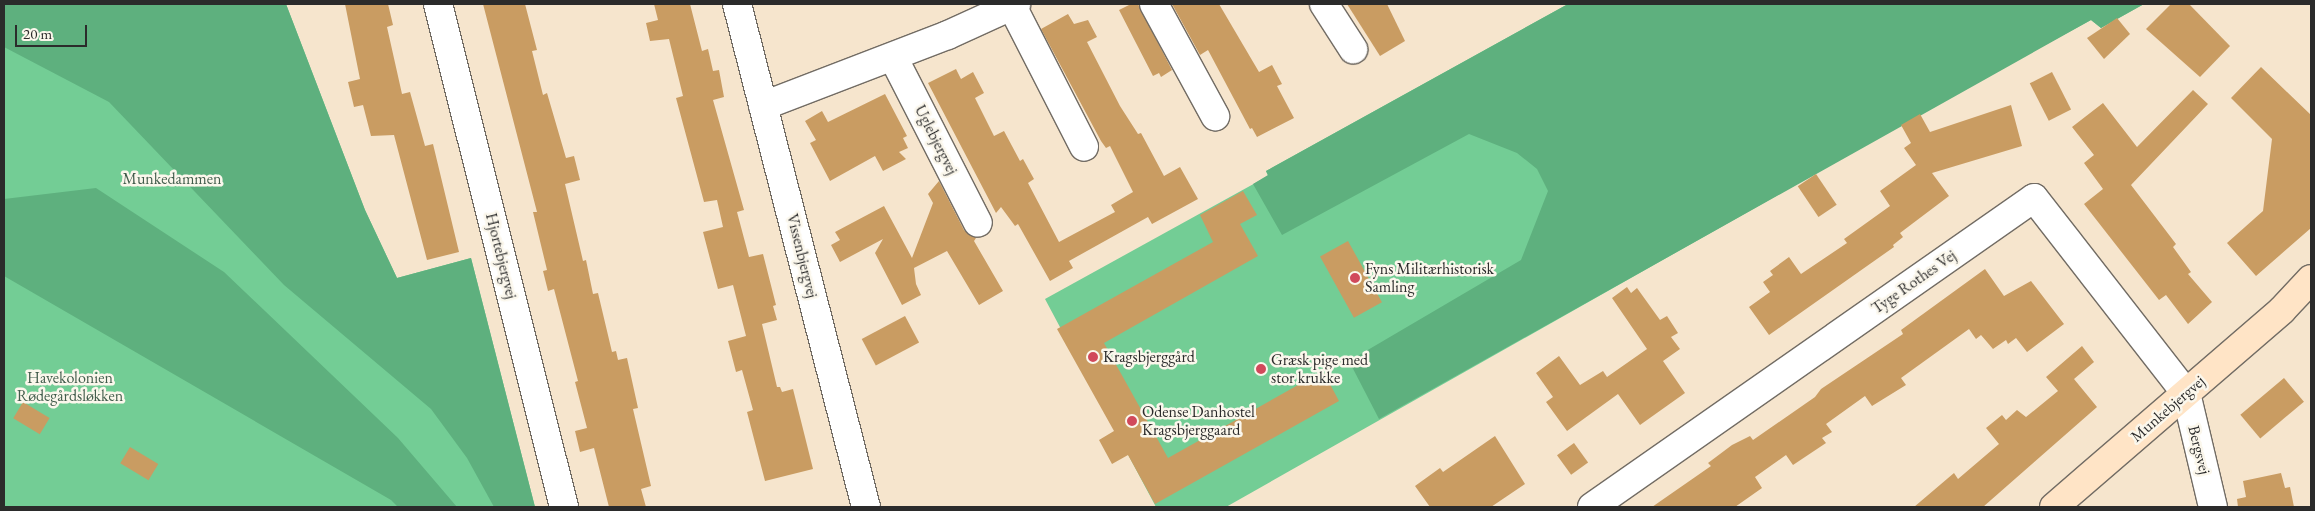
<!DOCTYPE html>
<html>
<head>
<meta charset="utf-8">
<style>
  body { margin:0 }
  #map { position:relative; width:2315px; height:511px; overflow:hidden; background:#f6e5cd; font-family:"EB Garamond",serif }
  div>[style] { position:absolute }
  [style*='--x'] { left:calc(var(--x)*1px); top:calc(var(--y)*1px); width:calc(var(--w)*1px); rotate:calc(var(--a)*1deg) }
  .green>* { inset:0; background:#73cd95 }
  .forest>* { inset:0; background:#5eb07e }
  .building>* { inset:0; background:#c99c62; transform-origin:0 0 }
  .roads { filter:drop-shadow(1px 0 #726c64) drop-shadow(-1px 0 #726c64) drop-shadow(0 1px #726c64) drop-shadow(0 -1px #726c64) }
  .street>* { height:28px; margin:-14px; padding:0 14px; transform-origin:14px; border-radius:14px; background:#fff }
  .secondary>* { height:28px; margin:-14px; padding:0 14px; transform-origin:14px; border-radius:14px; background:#ffe4c6 }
  .dots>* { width:14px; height:14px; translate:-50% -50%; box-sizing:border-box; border:2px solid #fbf7ec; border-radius:50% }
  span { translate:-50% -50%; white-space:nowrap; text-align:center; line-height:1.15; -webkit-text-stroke:5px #fbf7ec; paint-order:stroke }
  .street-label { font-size:16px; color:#2b2b2b }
  .park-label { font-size:16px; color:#415c4b }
  .poi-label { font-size:16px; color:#2b2b2b }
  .left { translate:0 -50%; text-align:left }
  .frame { position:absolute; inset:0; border:5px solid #2b2b2b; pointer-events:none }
  .scale { position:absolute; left:15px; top:25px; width:72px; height:22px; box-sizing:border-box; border:2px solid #2b2b2b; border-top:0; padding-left:6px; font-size:15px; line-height:18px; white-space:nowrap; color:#2b2b2b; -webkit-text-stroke:4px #fbf7ec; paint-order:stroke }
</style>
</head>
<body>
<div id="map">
  <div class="green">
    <div style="clip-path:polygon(4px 4px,286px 4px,365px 210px,397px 278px,471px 258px,535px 507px,4px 507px)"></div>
    <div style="clip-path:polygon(1568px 4px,2144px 4px,2101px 28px,2091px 20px,1988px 76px,1226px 507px,1156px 507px,1045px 299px,1268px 176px,1266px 171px)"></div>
  </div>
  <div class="forest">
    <div style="clip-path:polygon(4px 4px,286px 4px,365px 210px,397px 278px,471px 258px,535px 507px,494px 507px,467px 458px,431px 409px,284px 285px,109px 102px,4px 47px)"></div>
    <div style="clip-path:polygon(1568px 4px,2144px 4px,2101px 28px,2091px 20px,1379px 419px,1349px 361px,1521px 260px,1548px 191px,1537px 169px,1517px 153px,1469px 134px,1282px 235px,1253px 184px,1268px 175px,1266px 171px)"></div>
    <div style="clip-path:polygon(96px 188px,224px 272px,398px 438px,457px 507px,398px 507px,391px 500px,4px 276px,4px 199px)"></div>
  </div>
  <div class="building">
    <div style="clip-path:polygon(345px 4px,388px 4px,393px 25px,387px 27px,402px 94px,410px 92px,425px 146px,433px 144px,459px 252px,427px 260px,394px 135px,371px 136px,363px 105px,354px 107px,348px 82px,360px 79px)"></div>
    <div style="clip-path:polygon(483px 4px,525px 4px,537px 50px,532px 51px,543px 95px,547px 93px,566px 158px,574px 156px,580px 180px,565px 184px,583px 261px,586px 260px,593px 294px,598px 293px,612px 352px,616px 351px,618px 360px,627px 358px,638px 408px,633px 409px,651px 486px,641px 489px,646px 507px,609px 507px,594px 448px,580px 452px,575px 431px,587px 428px,575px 382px,578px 381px,554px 289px,548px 291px,543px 271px,547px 270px,533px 212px,537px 212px)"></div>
    <div style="clip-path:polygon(654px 4px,690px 4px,702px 51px,708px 49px,713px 71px,719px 70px,724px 97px,713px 100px,744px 210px,737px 212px,749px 257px,763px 254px,776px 305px,773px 306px,777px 320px,762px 324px,777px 387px,780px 387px,782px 392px,793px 389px,813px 469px,765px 481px,747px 412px,753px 410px,742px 370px,736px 372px,728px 341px,746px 336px,733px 285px,718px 289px,703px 232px,723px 227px,717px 200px,704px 202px,676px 98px,683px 96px,669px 39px,650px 41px,646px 23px,658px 20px)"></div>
    <div style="clip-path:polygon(1131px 4px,1138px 4px,1172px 70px,1161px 77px,1159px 73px,1153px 76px,1119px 10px)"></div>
    <div style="clip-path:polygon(1172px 4px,1219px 4px,1259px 72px,1272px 65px,1282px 84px,1277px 86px,1294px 118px,1257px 137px,1252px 128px,1250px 129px,1208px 50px,1200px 55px)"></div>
    <div style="clip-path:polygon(1347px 4px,1387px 4px,1405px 41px,1380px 56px)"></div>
    <div style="clip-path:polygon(2171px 4px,2189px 4px,2230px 46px,2200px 77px,2146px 29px)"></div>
    <div style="clip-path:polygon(1068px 14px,1074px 24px,1088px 20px,1097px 37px,1087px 42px,1120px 106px,1138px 134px,1141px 133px,1164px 176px,1180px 167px,1198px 199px,1152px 224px,1148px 217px,1069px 261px,1073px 268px,1050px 281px,1018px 224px,1015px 226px,1001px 207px,996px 213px,928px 83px,956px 69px,961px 79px,973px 72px,984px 93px,975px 98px,994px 136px,1004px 131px,1020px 161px,1023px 159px,1034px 179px,1028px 183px,1059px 242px,1115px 212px,1111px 205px,1133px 192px,1110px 146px,1106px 148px,1101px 141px,1041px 29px)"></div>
    <div style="clip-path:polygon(2117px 18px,2130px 34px,2104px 59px,2087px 38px)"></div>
    <div style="clip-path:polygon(2261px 67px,2311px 115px,2311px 228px,2256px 276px,2227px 243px,2263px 211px,2272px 139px,2231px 98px)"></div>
    <div style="left:2052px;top:72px;width:42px;height:25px;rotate:63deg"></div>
    <div style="clip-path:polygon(2193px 90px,2208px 104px,2131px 185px,2176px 244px,2173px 247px,2191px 272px,2188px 274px,2212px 302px,2188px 324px,2166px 295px,2159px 300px,2084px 204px,2103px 189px,2084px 163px,2094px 155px,2072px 127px,2103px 103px,2137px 147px)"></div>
    <div style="clip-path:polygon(885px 94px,907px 136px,903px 138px,908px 148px,899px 152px,906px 159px,883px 171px,875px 156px,830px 181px,810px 143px,816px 140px,805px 121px,822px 111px,828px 122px)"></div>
    <div style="clip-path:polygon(2011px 105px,2022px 146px,1932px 173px,1949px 196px,1900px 233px,1903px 237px,1893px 245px,1894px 247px,1769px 335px,1749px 307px,1770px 292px,1763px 282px,1773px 275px,1770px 271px,1789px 257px,1801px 274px,1847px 243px,1844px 239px,1890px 206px,1880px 191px,1916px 165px,1904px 148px,1911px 143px,1901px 125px,1920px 114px,1930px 132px)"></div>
    <div style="left:1816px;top:174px;width:37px;height:22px;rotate:56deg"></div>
    <div style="clip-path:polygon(939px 181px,964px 230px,976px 238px,974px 241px,1003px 291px,979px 305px,947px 251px,914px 268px,916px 284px,921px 295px,902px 305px,875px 253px,883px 239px,840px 262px,831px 245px,840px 240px,835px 232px,884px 206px,912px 258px,933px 203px,928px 194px)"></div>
    <div style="clip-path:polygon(1243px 191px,1257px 215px,1240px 224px,1258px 256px,1104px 343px,1168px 458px,1323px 371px,1339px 401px,1155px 504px,1128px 455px,1112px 464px,1099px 440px,1114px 431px,1057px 329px,1213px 242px,1200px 215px)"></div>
    <div style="left:1348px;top:241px;width:70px;height:32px;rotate:61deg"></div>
    <div style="clip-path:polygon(1985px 269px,2004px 296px,2031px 281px,2064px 324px,2027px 352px,2016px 338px,2008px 344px,2006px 340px,1993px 349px,1981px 335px,1976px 339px,1969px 329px,1901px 378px,1906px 385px,1872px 406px,1865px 396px,1826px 424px,1832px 432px,1822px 438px,1826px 443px,1793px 465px,1786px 455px,1755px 477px,1762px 488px,1735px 507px,1652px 507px,1711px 466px,1708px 463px,1732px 445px,1750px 436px,1753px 440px,1815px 397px,1821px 389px,1903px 334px,1901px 330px)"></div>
    <div style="clip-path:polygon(1627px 287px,1631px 293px,1637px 288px,1660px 320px,1667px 316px,1678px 333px,1671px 337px,1680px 349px,1663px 361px,1685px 393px,1640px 425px,1618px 394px,1567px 431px,1546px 402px,1553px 397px,1536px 373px,1559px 356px,1580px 385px,1603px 371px,1607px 377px,1647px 349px,1612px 298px)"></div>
    <div style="left:905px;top:316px;width:30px;height:49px;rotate:62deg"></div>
    <div style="clip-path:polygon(2082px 346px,2094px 362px,2074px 379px,2097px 407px,1983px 507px,1914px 507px,1954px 473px,1958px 479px,1999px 444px,1986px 428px,2002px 415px,2006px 420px,2017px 410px,2026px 417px,2058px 391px,2046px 377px)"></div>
    <div style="left:2284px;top:378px;width:31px;height:57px;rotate:50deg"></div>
    <div style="left:23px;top:402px;width:31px;height:19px;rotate:31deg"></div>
    <div style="clip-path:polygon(1495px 436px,1525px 484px,1491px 507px,1430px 507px,1415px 486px,1440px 468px,1443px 472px)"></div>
    <div style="left:1574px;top:443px;width:24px;height:21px;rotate:54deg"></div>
    <div style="left:130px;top:447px;width:33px;height:19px;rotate:31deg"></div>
    <div style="clip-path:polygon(2281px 473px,2285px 488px,2290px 487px,2294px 507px,2238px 507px,2237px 499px,2246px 497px,2243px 481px)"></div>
  </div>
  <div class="roads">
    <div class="street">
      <div style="--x:438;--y:4;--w:519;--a:75.94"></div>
      <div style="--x:737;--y:4;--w:519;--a:75.62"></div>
      <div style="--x:1154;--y:4;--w:128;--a:61.4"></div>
      <div style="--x:1324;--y:4;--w:54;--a:57.2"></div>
      <div style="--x:1012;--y:6;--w:158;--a:62.9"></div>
      <div style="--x:893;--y:57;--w:186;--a:62.9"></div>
      <div style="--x:763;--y:106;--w:198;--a:-21"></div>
      <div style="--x:948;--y:35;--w:75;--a:-24.5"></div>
      <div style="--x:1592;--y:507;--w:539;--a:-34.96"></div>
      <div style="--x:2034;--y:198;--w:247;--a:52.1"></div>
      <div style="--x:2186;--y:393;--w:117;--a:76.7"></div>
    </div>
    <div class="secondary">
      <div style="--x:2054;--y:507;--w:301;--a:-40.8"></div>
      <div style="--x:2282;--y:310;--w:42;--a:-46.9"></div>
    </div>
  </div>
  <div class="dots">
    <div style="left:1355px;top:278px;background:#d1495b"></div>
    <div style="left:1093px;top:357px;background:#d1495b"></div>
    <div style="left:1261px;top:369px;background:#d1495b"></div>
    <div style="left:1132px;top:421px;background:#d1495b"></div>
  </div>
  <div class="street-label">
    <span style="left:936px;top:140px;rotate:63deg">Uglebjergvej</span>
    <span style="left:501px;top:256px;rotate:76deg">Hjortebjergvej</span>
    <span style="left:802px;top:256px;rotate:76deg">Vissenbjergvej</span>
    <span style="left:1914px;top:282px;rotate:-35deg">Tyge Rothes Vej</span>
    <span style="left:2168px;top:409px;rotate:-41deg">Munkebjergvej</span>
    <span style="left:2199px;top:450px;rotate:76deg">Bergsvej</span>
  </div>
  <div class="park-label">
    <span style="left:172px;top:179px">Munkedammen</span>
    <span style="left:70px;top:387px">Havekolonien<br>Rødegårdsløkken</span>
  </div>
  <div class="poi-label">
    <span class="left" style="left:1365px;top:278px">Fyns Militærhistorisk<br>Samling</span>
    <span class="left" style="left:1103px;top:357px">Kragsbjerggård</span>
    <span class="left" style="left:1271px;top:369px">Græsk pige med<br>stor krukke</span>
    <span class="left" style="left:1142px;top:421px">Odense Danhostel<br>Kragsbjerggaard</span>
  </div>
  <div class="frame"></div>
  <div class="scale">20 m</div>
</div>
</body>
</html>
